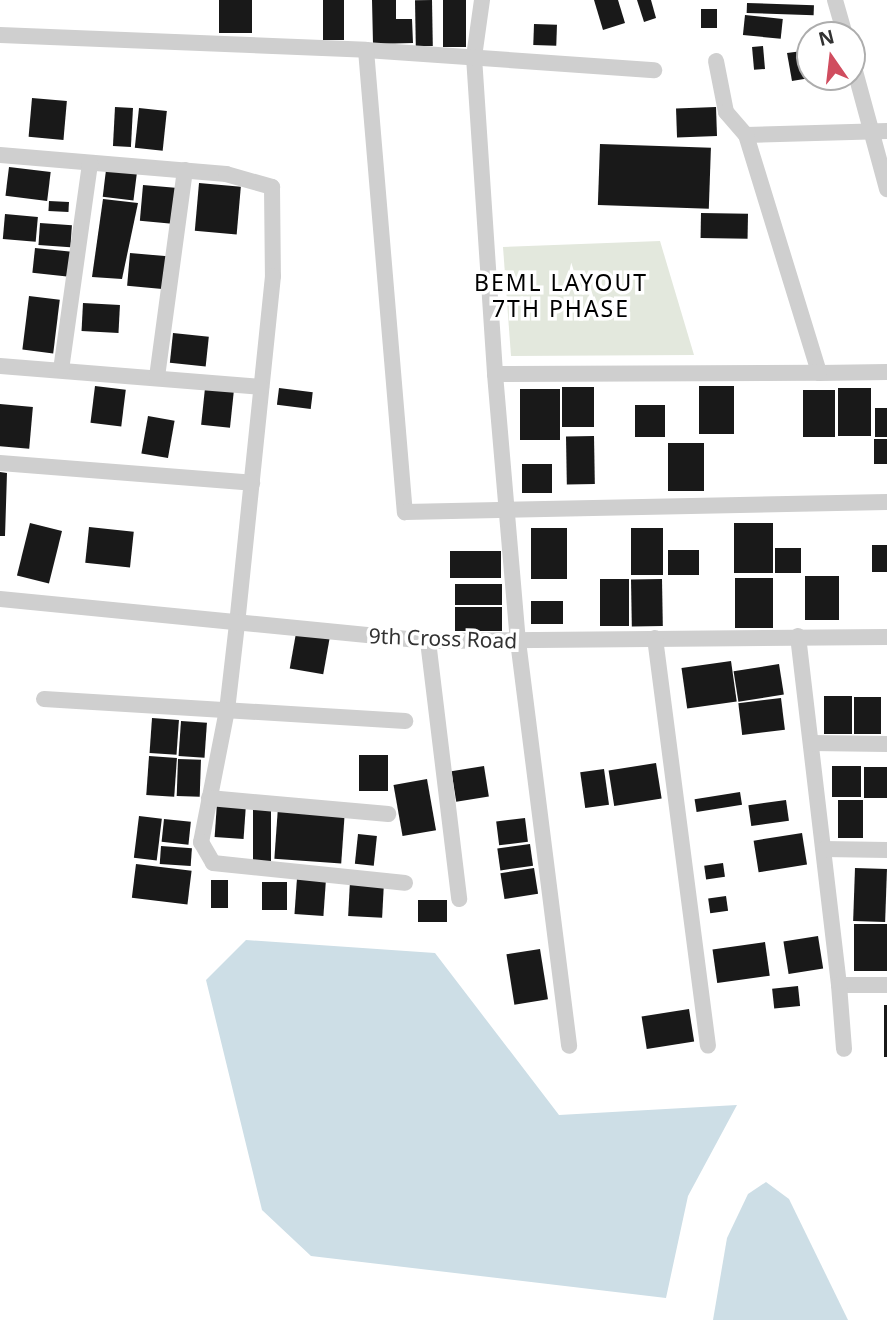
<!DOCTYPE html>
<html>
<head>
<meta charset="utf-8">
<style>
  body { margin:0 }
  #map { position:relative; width:887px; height:1320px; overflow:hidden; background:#fff; font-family:"Noto Sans",sans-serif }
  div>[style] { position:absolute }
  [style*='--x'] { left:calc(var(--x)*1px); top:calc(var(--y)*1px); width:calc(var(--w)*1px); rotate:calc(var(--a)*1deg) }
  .green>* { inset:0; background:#e3e8dd }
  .water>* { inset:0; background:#cddee6 }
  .building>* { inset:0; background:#191919; transform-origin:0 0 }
  .minor>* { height:16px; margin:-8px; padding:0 8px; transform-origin:8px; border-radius:8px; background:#cfcfcf }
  span { translate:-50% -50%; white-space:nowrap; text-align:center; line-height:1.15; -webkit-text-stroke:7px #fff; paint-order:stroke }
  .street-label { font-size:21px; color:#323232 }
  .neighbourhood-label { font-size:23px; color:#000; letter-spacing:2px }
  .north { position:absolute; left:796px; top:21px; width:70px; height:70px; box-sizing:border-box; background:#fff; border:2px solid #adadad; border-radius:50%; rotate:346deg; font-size:19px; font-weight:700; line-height:28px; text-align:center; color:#323232 }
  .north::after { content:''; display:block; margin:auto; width:24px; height:32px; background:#d04d5f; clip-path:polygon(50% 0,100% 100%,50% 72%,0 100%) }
</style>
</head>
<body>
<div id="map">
  <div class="green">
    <div style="clip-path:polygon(660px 241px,694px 355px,511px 356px,503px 247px)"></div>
  </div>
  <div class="water">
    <div style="clip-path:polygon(246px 940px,435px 953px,559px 1115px,737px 1105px,688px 1196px,666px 1298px,311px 1256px,262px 1210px,206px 980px)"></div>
    <div style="clip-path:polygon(766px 1182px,789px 1199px,848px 1320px,713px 1320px,727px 1238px,748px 1194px)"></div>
  </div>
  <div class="building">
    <div style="left:219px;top:0;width:33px;height:33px"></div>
    <div style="left:323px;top:0;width:21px;height:40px"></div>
    <div style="clip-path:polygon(372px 0,396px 0,396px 19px,412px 19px,413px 43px,373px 44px)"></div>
    <div style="left:432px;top:0;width:46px;height:17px;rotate:89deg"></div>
    <div style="left:443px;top:0;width:23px;height:47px"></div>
    <div style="clip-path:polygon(594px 0,618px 0,625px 23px,603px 30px)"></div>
    <div style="clip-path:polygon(637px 0,651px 0,656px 18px,644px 22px)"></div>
    <div style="left:747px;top:3px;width:67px;height:10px;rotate:2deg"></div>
    <div style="left:701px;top:9px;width:16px;height:19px"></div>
    <div style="left:745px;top:15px;width:38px;height:20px;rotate:6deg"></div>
    <div style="left:534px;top:24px;width:23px;height:21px;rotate:2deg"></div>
    <div style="left:763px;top:46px;width:23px;height:11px;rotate:85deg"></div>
    <div style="clip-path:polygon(810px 50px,810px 78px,792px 81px,787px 53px)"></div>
    <div style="left:32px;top:98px;width:35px;height:39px;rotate:5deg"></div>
    <div style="left:115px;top:107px;width:18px;height:39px;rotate:3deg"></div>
    <div style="left:716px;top:107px;width:29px;height:40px;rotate:88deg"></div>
    <div style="left:139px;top:108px;width:28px;height:40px;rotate:6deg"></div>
    <div style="left:600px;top:144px;width:111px;height:61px;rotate:2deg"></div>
    <div style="left:9px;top:167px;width:42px;height:29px;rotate:7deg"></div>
    <div style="left:106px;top:170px;width:31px;height:27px;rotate:7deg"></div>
    <div style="left:199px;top:183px;width:42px;height:48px;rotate:5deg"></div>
    <div style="left:143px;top:185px;width:35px;height:36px;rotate:5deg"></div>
    <div style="clip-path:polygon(103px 199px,138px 203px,122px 279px,92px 277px)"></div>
    <div style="left:49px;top:201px;width:20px;height:10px;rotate:3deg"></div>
    <div style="left:701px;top:213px;width:47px;height:25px;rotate:1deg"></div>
    <div style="left:5px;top:214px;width:33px;height:25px;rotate:5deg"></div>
    <div style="left:40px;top:223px;width:32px;height:22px;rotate:4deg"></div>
    <div style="left:35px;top:248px;width:37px;height:25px;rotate:6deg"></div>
    <div style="left:130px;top:253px;width:38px;height:33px;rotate:5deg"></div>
    <div style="left:29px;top:296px;width:31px;height:54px;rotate:7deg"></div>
    <div style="left:83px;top:303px;width:37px;height:28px;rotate:3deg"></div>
    <div style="left:173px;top:333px;width:36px;height:30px;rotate:6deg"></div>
    <div style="left:95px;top:386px;width:31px;height:37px;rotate:7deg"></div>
    <div style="left:699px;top:386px;width:35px;height:48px"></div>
    <div style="left:562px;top:387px;width:32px;height:40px"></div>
    <div style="left:205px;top:388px;width:29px;height:37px;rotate:6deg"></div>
    <div style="left:279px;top:388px;width:34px;height:17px;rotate:7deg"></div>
    <div style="left:838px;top:388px;width:33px;height:48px"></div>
    <div style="left:520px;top:389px;width:40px;height:51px"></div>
    <div style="left:803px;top:390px;width:32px;height:47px"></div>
    <div style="left:0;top:404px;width:33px;height:42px;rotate:5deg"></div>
    <div style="left:635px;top:405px;width:30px;height:32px"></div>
    <div style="left:875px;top:408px;width:12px;height:29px"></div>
    <div style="left:148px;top:416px;width:27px;height:38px;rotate:10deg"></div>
    <div style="left:594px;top:436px;width:48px;height:28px;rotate:89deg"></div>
    <div style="left:874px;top:439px;width:13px;height:25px"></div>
    <div style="left:668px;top:443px;width:36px;height:48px"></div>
    <div style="left:522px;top:464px;width:30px;height:29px"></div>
    <div style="clip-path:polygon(0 472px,7px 473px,5px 536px,0 536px)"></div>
    <div style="left:30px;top:523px;width:33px;height:54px;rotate:14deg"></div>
    <div style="left:734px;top:523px;width:39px;height:50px"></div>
    <div style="left:89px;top:527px;width:45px;height:36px;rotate:6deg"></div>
    <div style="left:567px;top:528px;width:51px;height:36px;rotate:90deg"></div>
    <div style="left:631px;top:528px;width:32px;height:47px"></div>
    <div style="left:887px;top:545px;width:27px;height:15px;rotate:90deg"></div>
    <div style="left:775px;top:548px;width:26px;height:25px"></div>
    <div style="left:668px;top:550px;width:31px;height:25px"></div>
    <div style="left:450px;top:551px;width:51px;height:27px"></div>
    <div style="left:805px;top:576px;width:34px;height:44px"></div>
    <div style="left:735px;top:578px;width:38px;height:50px"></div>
    <div style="left:600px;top:579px;width:29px;height:47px"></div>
    <div style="left:662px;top:579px;width:47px;height:31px;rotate:89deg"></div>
    <div style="left:455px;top:584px;width:47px;height:21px"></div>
    <div style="left:531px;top:601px;width:32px;height:23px"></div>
    <div style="left:455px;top:607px;width:47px;height:24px"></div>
    <div style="left:296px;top:633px;width:34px;height:36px;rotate:10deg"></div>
    <div style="left:731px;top:661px;width:41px;height:50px;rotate:82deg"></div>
    <div style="left:779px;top:664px;width:31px;height:46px;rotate:81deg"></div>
    <div style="left:824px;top:696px;width:28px;height:38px"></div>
    <div style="left:854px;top:697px;width:27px;height:37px"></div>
    <div style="left:781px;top:698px;width:32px;height:43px;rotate:83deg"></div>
    <div style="left:152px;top:718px;width:27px;height:35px;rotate:4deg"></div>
    <div style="left:181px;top:721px;width:26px;height:35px;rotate:4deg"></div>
    <div style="left:388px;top:755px;width:36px;height:29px;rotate:90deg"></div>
    <div style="left:149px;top:756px;width:28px;height:39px;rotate:4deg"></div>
    <div style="left:178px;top:759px;width:23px;height:37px;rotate:2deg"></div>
    <div style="left:656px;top:763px;width:36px;height:48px;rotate:81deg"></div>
    <div style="left:484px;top:766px;width:31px;height:33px;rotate:81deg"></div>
    <div style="left:832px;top:766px;width:29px;height:31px"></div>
    <div style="left:864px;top:767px;width:23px;height:31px"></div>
    <div style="left:604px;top:769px;width:36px;height:24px;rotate:82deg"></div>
    <div style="left:427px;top:779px;width:52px;height:34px;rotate:80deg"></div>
    <div style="left:740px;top:792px;width:13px;height:46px;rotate:81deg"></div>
    <div style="left:786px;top:800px;width:21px;height:38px;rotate:82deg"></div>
    <div style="left:838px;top:800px;width:25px;height:38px"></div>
    <div style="left:217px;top:803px;width:29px;height:34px;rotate:4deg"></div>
    <div style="left:278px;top:807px;width:67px;height:52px;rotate:4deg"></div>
    <div style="left:253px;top:808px;width:18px;height:54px"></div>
    <div style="left:139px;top:816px;width:23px;height:42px;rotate:7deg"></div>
    <div style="left:525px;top:818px;width:24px;height:29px;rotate:83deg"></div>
    <div style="left:164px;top:819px;width:27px;height:23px;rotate:6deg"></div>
    <div style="left:802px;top:833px;width:32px;height:49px;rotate:81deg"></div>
    <div style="left:358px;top:834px;width:19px;height:30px;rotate:6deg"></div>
    <div style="left:530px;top:844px;width:22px;height:33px;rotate:82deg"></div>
    <div style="left:161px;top:846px;width:31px;height:18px;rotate:4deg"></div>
    <div style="left:723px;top:863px;width:14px;height:19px;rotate:82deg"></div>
    <div style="left:136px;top:864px;width:56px;height:34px;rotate:7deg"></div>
    <div style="left:534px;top:868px;width:26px;height:34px;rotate:81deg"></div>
    <div style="left:855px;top:868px;width:32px;height:53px;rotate:2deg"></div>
    <div style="left:297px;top:878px;width:29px;height:36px;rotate:4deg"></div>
    <div style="left:211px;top:880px;width:17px;height:28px"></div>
    <div style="left:350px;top:881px;width:34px;height:35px;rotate:3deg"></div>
    <div style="left:262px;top:882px;width:25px;height:28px"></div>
    <div style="left:726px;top:896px;width:15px;height:18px;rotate:82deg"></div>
    <div style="left:447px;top:900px;width:22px;height:29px;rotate:90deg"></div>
    <div style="left:854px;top:924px;width:33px;height:47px"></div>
    <div style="left:818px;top:936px;width:33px;height:35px;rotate:81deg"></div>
    <div style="left:765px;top:942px;width:34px;height:53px;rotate:82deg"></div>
    <div style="left:540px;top:949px;width:51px;height:34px;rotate:81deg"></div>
    <div style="left:798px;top:986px;width:20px;height:26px;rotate:84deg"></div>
    <div style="left:884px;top:1005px;width:3px;height:52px"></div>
    <div style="left:689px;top:1009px;width:33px;height:48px;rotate:81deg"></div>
  </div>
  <div class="minor">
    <div style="--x:482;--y:0;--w:58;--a:98"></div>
    <div style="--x:474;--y:57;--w:318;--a:86.2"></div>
    <div style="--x:495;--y:374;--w:268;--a:85.1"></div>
    <div style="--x:518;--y:641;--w:408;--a:82.8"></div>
    <div style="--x:835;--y:0;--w:36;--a:74"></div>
    <div style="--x:0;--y:35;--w:366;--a:2.3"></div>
    <div style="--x:366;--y:50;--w:289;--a:4"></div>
    <div style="--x:366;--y:50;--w:464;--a:85.2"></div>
    <div style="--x:405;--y:512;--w:482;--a:-1.2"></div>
    <div style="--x:852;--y:60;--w:134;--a:74.8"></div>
    <div style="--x:716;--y:61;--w:52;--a:78.9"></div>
    <div style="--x:726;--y:112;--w:30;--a:49"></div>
    <div style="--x:887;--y:131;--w:141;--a:178.4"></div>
    <div style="--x:746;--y:135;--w:249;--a:72.9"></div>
    <div style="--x:819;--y:373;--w:68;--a:-0.8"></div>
    <div style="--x:0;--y:155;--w:227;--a:4.8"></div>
    <div style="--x:226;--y:174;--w:48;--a:15.8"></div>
    <div style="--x:272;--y:187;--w:89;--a:89.4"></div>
    <div style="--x:273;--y:276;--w:350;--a:95.9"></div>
    <div style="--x:237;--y:624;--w:87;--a:96.6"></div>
    <div style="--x:227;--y:710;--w:135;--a:101.1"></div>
    <div style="--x:201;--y:842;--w:24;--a:60"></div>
    <div style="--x:213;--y:863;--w:193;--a:5.9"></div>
    <div style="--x:0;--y:366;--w:262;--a:4.6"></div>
    <div style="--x:61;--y:370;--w:209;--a:-82"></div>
    <div style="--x:495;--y:374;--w:324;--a:-0.2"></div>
    <div style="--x:157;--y:377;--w:209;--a:-82.3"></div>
    <div style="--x:0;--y:463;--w:253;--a:4.5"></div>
    <div style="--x:0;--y:599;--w:430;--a:5.6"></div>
    <div style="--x:428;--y:641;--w:459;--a:-0.5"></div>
    <div style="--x:798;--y:636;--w:351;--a:83.3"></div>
    <div style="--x:839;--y:985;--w:48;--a:0"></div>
    <div style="--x:655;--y:638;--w:411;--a:82.6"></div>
    <div style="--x:428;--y:641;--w:260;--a:83.1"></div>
    <div style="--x:44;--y:699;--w:362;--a:3.5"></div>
    <div style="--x:811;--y:743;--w:76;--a:0.8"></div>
    <div style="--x:209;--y:798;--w:180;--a:5.1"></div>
    <div style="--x:824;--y:849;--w:63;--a:0.9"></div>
    <div style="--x:839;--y:985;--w:64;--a:85.5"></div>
  </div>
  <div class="street-label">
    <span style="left:443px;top:638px;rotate:2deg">9th Cross Road</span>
  </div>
  <div class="neighbourhood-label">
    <span style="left:561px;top:295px">BEML LAYOUT<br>7TH PHASE</span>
  </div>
  <div class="north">N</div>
</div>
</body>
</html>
